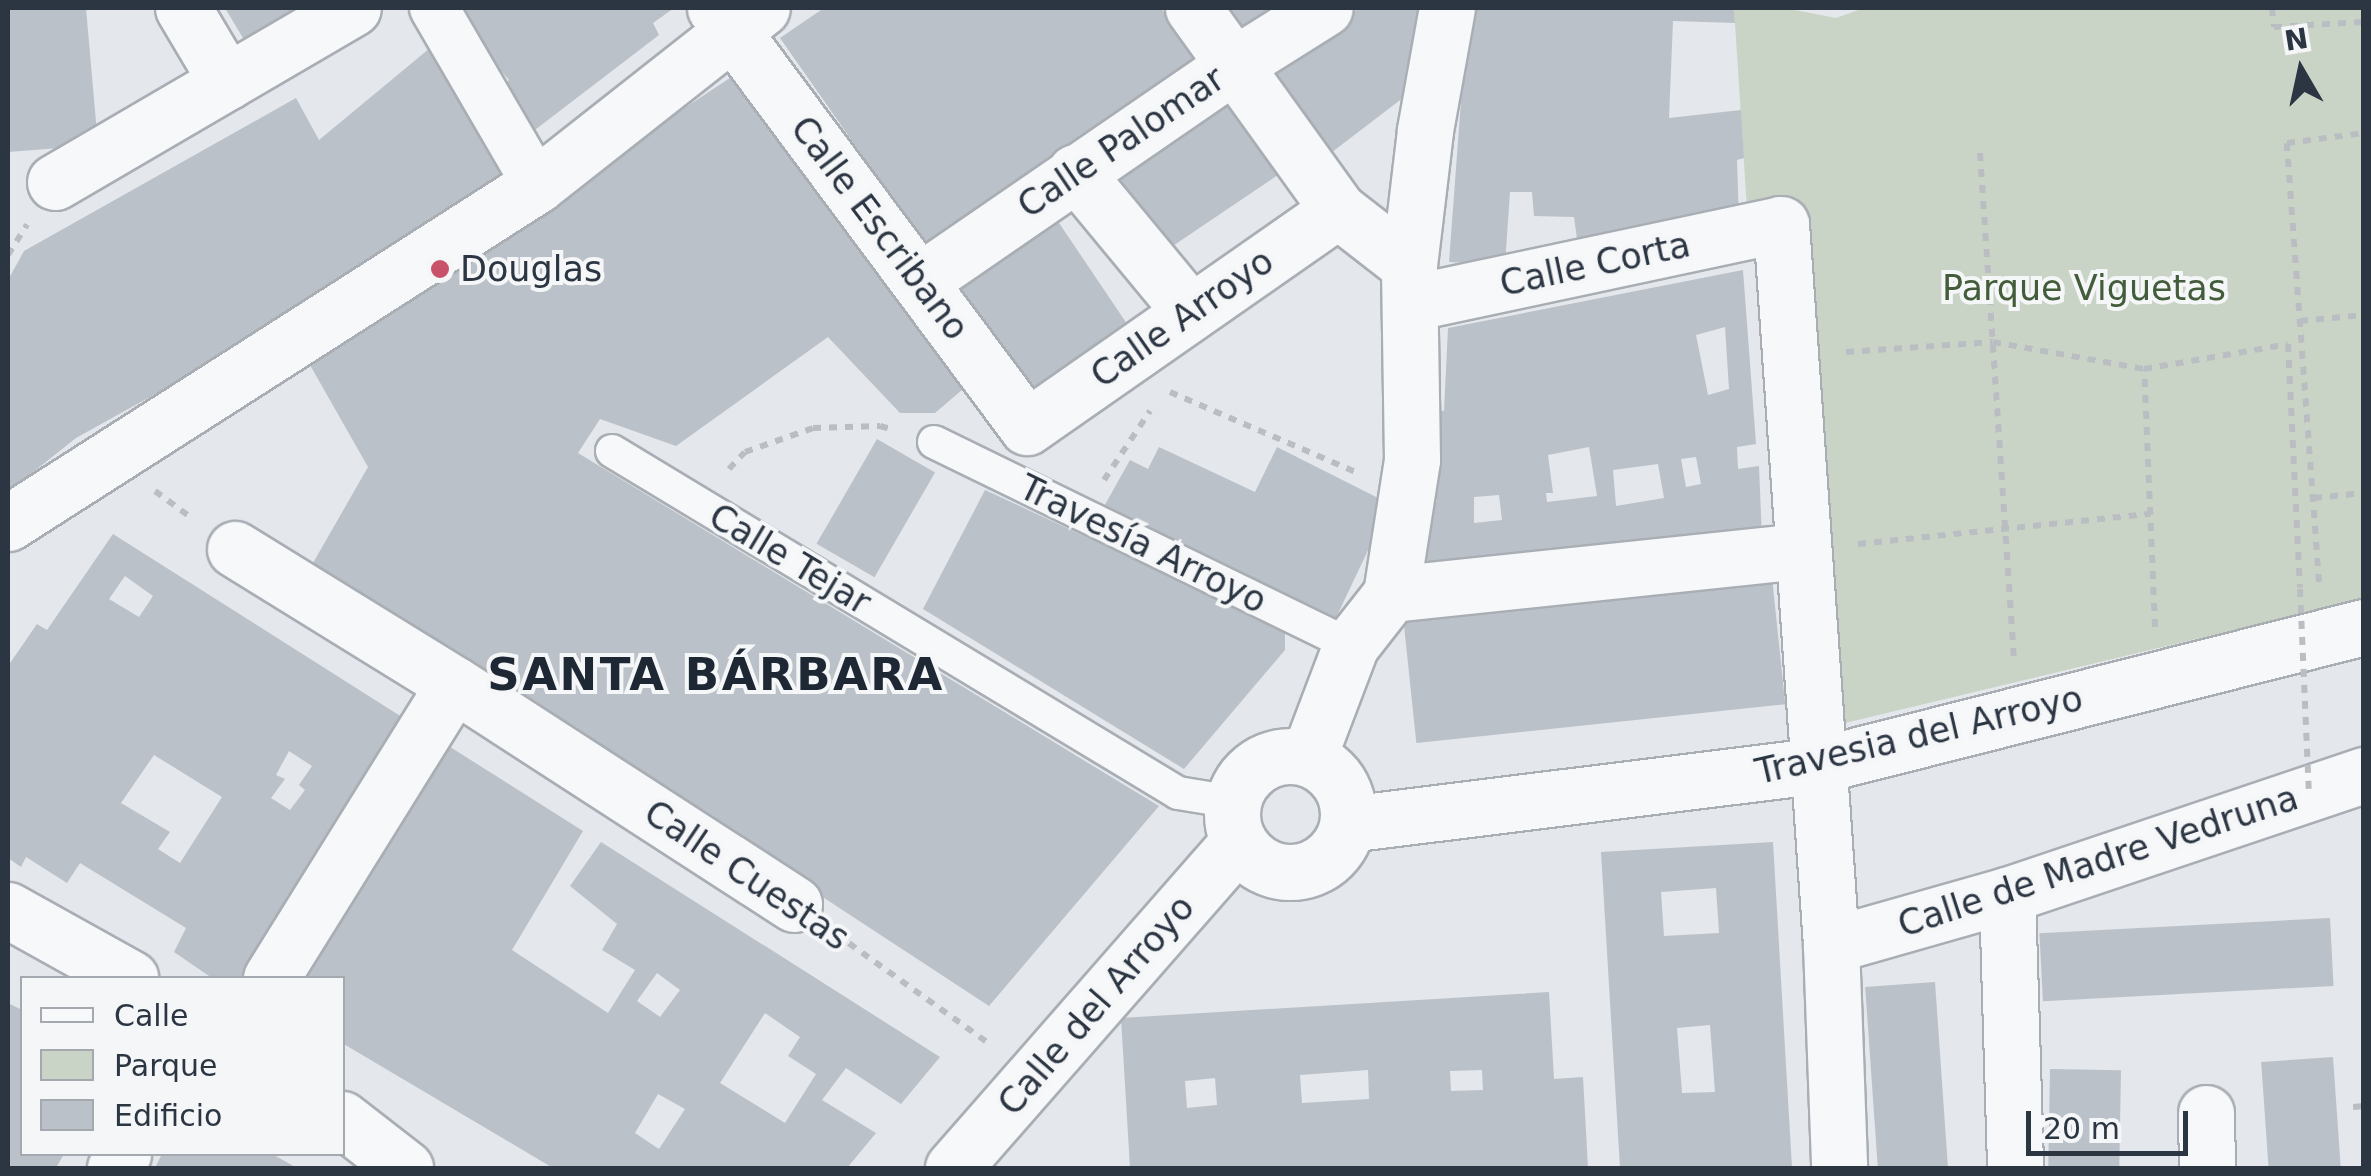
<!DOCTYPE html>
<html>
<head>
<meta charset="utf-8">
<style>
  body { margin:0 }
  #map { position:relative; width:2371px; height:1176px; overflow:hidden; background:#e4e7eb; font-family:"DejaVu Sans",sans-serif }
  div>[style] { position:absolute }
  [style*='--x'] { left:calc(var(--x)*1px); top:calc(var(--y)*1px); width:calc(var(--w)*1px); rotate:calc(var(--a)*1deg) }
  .green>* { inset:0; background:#cad4c6 }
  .building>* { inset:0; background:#bbc1c8; transform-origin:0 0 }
  .path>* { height:6px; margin-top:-3px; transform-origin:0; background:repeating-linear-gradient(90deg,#babec2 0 8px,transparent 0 16px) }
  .roads { filter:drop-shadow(2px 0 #a9aeb5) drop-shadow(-2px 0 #a9aeb5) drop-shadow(0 2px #a9aeb5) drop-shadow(0 -2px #a9aeb5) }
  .service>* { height:32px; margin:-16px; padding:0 16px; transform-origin:16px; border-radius:16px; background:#f7f8f9 }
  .pedestrian>* { height:48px; margin:-24px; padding:0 24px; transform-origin:24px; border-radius:24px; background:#f7f8f9 }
  .minor>* { height:55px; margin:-27.5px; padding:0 27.5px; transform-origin:27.5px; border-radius:27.5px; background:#f7f8f9 }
  .minor>.ring { margin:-27.5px; padding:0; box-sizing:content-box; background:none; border:55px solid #f7f8f9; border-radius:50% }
  .path-bridge>* { height:6px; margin-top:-3px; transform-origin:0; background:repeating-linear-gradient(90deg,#babec2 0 8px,transparent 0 16px) }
  .dots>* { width:28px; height:28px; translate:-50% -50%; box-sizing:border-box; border:5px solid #f4f6f8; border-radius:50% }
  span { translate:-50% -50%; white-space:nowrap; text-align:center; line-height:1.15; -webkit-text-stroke:8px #f4f6f8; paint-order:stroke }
  .street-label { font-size:35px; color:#2c3643 }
  .poi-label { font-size:35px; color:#2c3643 }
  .left { translate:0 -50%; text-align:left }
  .park-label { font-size:35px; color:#435d3b }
  .district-label { font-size:45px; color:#1e2734; font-weight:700; letter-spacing:2.5px }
  .frame { position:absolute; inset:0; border:10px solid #2c3643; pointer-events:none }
  .legend { position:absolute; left:20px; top:976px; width:325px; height:180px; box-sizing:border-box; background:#f4f6f8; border:2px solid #a4a9b0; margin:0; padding:12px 18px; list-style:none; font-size:30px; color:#2c3643 }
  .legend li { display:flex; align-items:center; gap:20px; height:50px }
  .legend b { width:50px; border:2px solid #a4a9b0 }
  .north { position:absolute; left:2251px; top:20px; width:100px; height:100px; -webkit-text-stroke:8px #f4f6f8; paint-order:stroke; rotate:351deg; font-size:28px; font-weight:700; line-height:40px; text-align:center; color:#2c3643 }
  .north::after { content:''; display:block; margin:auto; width:35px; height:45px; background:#2c3643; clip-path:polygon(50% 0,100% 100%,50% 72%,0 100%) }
  .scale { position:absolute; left:2026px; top:1111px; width:162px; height:45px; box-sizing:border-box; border:5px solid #2c3643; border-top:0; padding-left:12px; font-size:30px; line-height:35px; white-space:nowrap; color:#2c3643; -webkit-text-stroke:8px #f4f6f8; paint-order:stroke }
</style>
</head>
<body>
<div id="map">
  <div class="green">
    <div style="clip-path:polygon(1734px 8px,1785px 8px,1836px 18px,1864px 8px,2363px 8px,2363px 599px,1845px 723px,1794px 205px,1747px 209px)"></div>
  </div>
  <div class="building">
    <div style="clip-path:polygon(8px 8px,86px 8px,98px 145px,8px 152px)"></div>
    <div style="clip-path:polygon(225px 8px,316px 8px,249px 48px)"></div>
    <div style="clip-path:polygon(447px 8px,674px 8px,653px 23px,659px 35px,527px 136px,494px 93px,509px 80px)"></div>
    <div style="clip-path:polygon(824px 8px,1161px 8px,1198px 60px,927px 248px,780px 38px)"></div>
    <div style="clip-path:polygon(1214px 8px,1297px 8px,1241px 45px)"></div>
    <div style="clip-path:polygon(1359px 8px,1428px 8px,1408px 94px,1323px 159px,1264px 78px)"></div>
    <div style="clip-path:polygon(1468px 8px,1734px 8px,1735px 23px,1673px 21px,1669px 118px,1741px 110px,1744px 158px,1737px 160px,1739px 222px,1579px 254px,1574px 217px,1534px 216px,1532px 192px,1510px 192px,1505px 265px,1449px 262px)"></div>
    <div style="clip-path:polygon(430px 48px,506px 175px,276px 327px,76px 438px,8px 492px,8px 280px,24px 251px,296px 98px,319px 140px)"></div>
    <div style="clip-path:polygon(745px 68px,970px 383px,935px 413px,900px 413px,828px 337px,676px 446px,600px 419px,578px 453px,1159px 806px,989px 1006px,313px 563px,368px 467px,306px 358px)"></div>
    <div style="left:1229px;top:97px;width:92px;height:142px;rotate:56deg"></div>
    <div style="left:1057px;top:220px;width:126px;height:119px;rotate:56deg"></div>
    <div style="clip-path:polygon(evenodd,1743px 270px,1756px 444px,1737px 447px,1738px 469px,1759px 466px,1762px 539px,1415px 581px,1437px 499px,1428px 499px,1435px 411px,1444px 411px,1448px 328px,1743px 270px,1725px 327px,1729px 389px,1708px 395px,1696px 335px,1725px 327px,1743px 270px,1589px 447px,1597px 496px,1547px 502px,1546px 493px,1553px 493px,1548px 455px,1589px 447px,1743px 270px,1696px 457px,1701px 484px,1686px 487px,1681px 459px,1696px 457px,1743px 270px,1658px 464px,1664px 498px,1616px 506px,1613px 470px,1658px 464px,1743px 270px,1499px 495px,1502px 520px,1474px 523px,1474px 497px,1499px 495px)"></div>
    <div style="left:877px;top:439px;width:67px;height:121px;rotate:30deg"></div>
    <div style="clip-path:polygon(1159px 447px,1255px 492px,1277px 447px,1390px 504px,1334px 622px,1102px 510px,1130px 460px,1148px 469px)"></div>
    <div style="clip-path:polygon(985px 490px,1285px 629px,1285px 650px,1184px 769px,923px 609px)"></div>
    <div style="clip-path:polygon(evenodd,113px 534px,405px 719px,253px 978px,212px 978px,174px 952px,186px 928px,80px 863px,67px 883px,26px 857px,21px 867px,8px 858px,8px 666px,37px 624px,47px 630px,113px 534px,125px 576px,153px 596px,139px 617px,109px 599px,125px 576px,113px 534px,289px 751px,312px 766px,299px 785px,305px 790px,290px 810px,271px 798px,285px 779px,276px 775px,289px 751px,113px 534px,154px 755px,222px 797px,180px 863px,158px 849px,170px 832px,121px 803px,154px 755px)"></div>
    <div style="left:1771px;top:568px;width:137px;height:371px;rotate:84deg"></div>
    <div style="clip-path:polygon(evenodd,447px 745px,583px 831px,512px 950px,608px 1013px,635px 970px,602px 950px,617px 924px,570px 886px,601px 842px,940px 1057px,901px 1104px,846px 1068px,822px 1100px,876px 1133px,847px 1168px,553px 1168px,342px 1043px,342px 978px,295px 978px,447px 745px,657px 973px,680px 990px,660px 1017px,637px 1001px,657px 973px,447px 745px,765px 1013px,800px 1037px,788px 1056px,816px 1074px,785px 1123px,720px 1083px,765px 1013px,447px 745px,658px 1094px,685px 1109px,659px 1149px,635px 1133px,658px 1094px)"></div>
    <div style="clip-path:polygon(evenodd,1773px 842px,1792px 1168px,1620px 1168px,1601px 852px,1773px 842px,1716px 888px,1719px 933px,1664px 936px,1661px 892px,1716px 888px,1773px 842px,1710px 1025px,1715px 1092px,1682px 1093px,1677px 1028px,1710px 1025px)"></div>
    <div style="left:2330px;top:918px;width:68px;height:291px;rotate:87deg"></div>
    <div style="left:1935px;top:982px;width:186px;height:70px;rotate:86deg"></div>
    <div style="clip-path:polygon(evenodd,1549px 992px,1554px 1079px,1583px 1077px,1588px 1168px,1130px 1168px,1121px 1018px,1549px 992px,1368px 1070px,1369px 1099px,1302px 1103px,1300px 1075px,1368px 1070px,1549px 992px,1482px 1070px,1483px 1090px,1451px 1091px,1450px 1071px,1482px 1070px,1549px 992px,1215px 1078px,1217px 1105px,1187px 1108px,1185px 1081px,1215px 1078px)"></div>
    <div style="clip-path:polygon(8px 1003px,22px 1010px,22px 1154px,64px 1154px,56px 1168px,8px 1168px)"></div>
    <div style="left:2333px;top:1057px;width:111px;height:72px;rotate:86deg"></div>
    <div style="left:2050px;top:1069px;width:71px;height:99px;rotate:1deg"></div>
    <div style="clip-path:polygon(162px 1154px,272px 1154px,297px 1168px,155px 1168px)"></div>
  </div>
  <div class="path">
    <div style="--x:2272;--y:8;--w:19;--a:84"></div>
    <div style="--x:2274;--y:27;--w:90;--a:-3.2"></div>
    <div style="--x:1980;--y:153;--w:507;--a:86.16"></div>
    <div style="--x:8;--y:255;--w:36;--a:-58"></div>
    <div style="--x:2300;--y:321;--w:64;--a:-5.4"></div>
    <div style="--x:1846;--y:352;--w:147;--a:-3.9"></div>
    <div style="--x:1993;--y:342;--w:153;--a:10.1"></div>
    <div style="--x:1170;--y:392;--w:202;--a:23.3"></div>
    <div style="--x:729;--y:469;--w:23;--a:-47"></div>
    <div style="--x:745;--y:452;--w:72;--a:-19.4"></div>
    <div style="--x:813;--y:428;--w:67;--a:-1.7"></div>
    <div style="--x:880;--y:426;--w:15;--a:16"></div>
    <div style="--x:1104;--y:480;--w:83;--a:-56.3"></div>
    <div style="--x:155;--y:491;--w:47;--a:36.4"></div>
    <div style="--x:2314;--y:498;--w:50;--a:-5.7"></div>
    <div style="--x:1858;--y:544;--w:294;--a:-5.9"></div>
    <div style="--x:2319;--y:582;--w:440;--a:-94.2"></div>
    <div style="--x:2287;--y:143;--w:78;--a:-7.4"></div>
    <div style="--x:2155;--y:627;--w:258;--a:-92.4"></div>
    <div style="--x:2144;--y:369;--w:146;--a:-9.8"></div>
    <div style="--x:2288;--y:344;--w:244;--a:87.2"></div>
    <div style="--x:836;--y:934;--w:187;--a:35.6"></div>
    <div style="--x:2353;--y:1107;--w:11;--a:-5"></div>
  </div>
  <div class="roads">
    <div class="service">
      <div style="--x:934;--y:442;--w:464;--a:26"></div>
      <div style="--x:612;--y:451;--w:661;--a:31.14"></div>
      <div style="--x:1178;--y:793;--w:56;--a:9.3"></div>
    </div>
    <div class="pedestrian">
      <div style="--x:434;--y:8;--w:205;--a:59.8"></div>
    </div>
    <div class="minor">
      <div style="--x:183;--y:8;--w:86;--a:59.3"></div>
      <div style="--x:715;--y:8;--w:522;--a:53.33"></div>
      <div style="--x:1027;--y:427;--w:379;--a:-34.9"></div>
      <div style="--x:1193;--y:8;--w:249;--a:54.3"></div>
      <div style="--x:1338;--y:210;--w:90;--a:37.8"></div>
      <div style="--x:1075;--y:172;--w:182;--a:50.4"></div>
      <div style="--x:55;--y:182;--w:345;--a:-30.3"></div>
      <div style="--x:920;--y:281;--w:381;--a:-34.5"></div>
      <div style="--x:1234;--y:65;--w:107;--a:-32.1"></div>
      <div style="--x:1410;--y:303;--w:379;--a:-12"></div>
      <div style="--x:1781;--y:224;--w:723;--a:86.03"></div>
      <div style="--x:1831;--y:945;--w:223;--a:87.9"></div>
      <div style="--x:8;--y:523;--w:628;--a:-32.58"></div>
      <div style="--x:537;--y:185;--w:286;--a:-38.2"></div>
      <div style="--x:235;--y:549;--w:257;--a:31.7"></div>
      <div style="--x:454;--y:684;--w:405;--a:32.9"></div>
      <div style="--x:1391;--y:594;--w:412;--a:-6"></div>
      <div class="ring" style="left:1232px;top:756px;width:61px;height:61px"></div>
      <div style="--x:1308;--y:758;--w:121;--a:-69.2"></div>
      <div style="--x:1351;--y:645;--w:65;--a:-51.9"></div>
      <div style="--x:1391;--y:594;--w:136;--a:-81.1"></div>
      <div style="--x:1412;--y:460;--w:195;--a:-90.9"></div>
      <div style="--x:1409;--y:265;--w:136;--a:-83.2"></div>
      <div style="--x:1425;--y:130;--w:124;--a:-79.8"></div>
      <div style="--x:1348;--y:824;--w:471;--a:-7.1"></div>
      <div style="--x:1815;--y:766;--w:566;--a:-14.21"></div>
      <div style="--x:2007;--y:895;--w:273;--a:88.3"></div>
      <div style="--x:8;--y:910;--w:140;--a:29.1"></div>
      <div style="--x:1831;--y:945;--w:183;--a:-15.9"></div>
      <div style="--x:2007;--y:895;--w:377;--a:-18.6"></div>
      <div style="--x:271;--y:978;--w:346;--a:-58.1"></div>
      <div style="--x:2206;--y:1113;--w:55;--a:89"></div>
      <div style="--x:342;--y:1119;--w:80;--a:37.9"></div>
      <div style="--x:115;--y:1168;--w:16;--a:-60"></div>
      <div style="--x:953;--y:1168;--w:433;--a:-48.8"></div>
    </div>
  </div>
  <div class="path-bridge">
    <div style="--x:2300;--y:589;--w:204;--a:87.5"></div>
  </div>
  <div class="dots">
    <div style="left:440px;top:269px;background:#c7526a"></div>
  </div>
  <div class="street-label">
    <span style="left:1121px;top:142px;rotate:-34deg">Calle Palomar</span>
    <span style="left:880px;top:228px;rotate:53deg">Calle Escribano</span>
    <span style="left:1595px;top:264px;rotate:-12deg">Calle Corta</span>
    <span style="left:1182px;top:318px;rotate:-35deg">Calle Arroyo</span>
    <span style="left:1143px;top:544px;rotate:26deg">Travesía Arroyo</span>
    <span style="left:790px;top:559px;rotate:31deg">Calle Tejar</span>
    <span style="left:1919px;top:735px;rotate:-13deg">Travesia del Arroyo</span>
    <span style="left:2098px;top:861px;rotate:-18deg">Calle de Madre Vedruna</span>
    <span style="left:747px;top:875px;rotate:34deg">Calle Cuestas</span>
    <span style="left:1096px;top:1005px;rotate:-49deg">Calle del Arroyo</span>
  </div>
  <div class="poi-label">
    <span class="left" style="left:460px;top:269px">Douglas</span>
  </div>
  <div class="park-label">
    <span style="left:2084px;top:288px">Parque Viguetas</span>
  </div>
  <div class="district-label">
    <span style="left:716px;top:675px">SANTA BÁRBARA</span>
  </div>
  <div class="frame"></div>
  <ul class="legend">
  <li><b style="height:12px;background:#f7f8f9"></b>Calle</li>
  <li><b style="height:28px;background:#cad4c6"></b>Parque</li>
  <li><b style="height:28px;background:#bbc1c8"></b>Edificio</li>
  </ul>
  <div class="north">N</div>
  <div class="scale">20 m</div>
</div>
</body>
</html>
